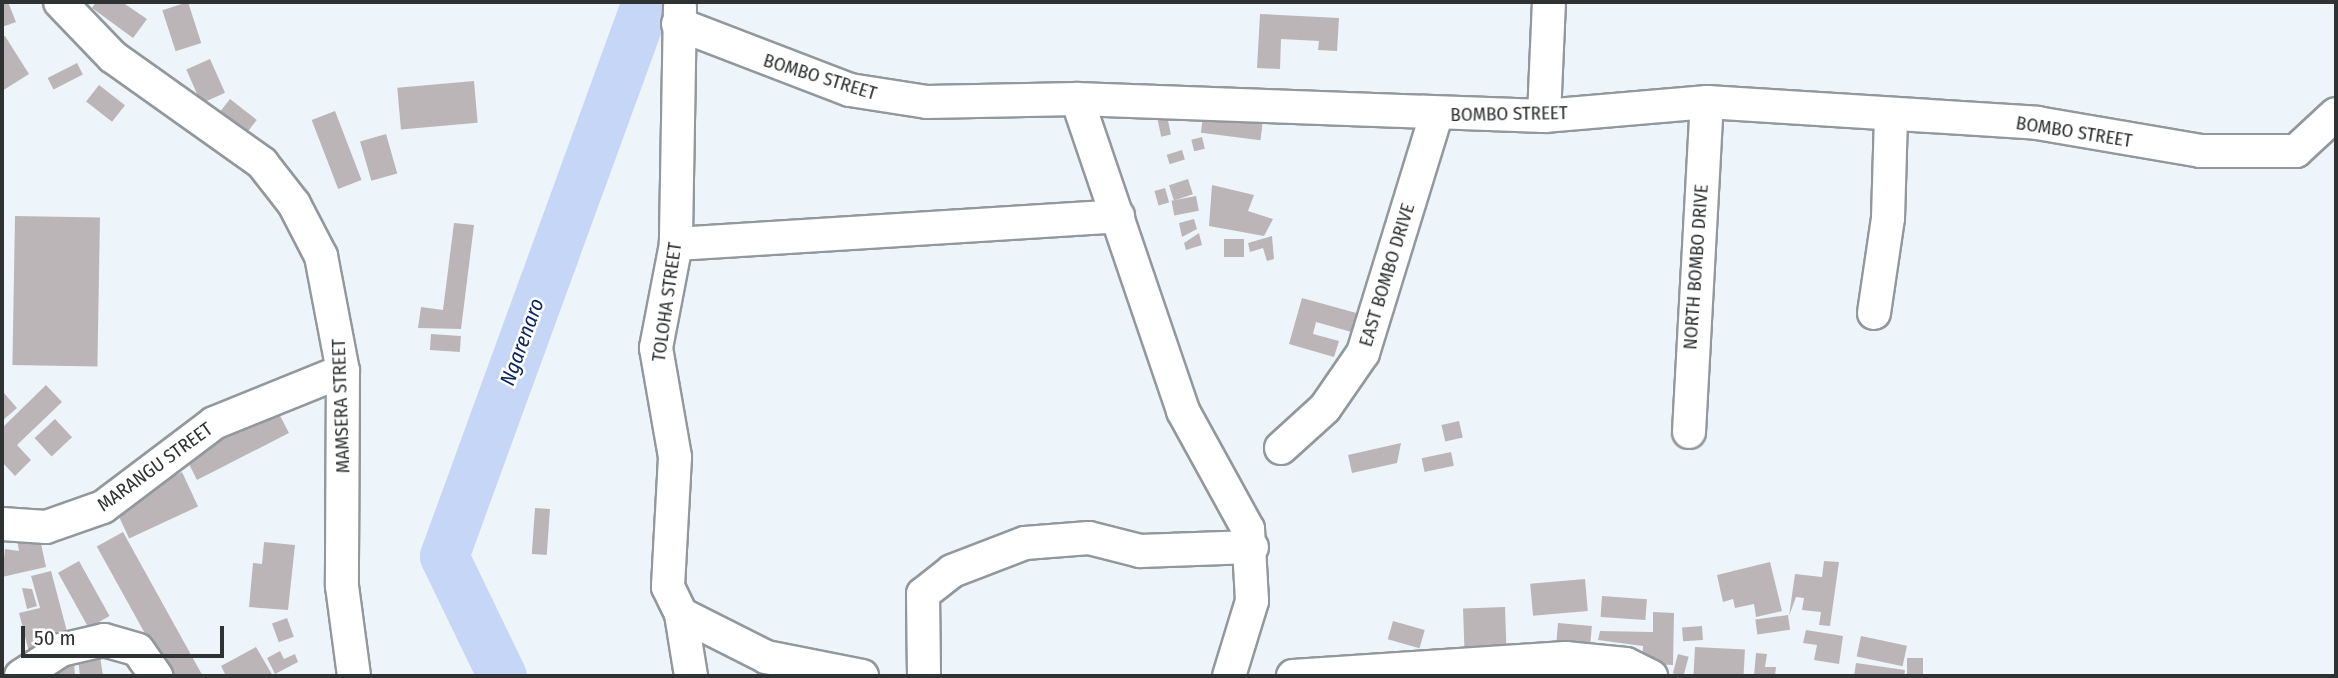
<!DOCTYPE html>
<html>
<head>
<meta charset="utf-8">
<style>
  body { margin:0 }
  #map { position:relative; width:2338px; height:678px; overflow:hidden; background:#eef5fa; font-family:"Fira Sans Condensed",sans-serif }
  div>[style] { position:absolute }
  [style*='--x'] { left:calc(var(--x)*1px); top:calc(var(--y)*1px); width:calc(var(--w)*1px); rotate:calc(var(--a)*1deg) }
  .river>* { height:49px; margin:-24.5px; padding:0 24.5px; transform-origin:24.5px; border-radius:24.5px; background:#c5d6f7 }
  .building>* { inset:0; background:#bcb5b8; transform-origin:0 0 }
  .roads { filter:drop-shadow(2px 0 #92989c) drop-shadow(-2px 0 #92989c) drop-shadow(0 2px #92989c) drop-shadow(0 -2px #92989c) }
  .minor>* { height:32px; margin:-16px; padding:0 16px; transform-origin:16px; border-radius:16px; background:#fff }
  span { translate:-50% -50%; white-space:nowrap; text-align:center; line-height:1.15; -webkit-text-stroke:5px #fff; paint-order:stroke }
  .street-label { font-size:19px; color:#2f3233 }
  .water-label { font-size:21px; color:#0c2662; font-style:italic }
  .frame { position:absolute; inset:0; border:4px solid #2f3233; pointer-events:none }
  .scale { position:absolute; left:21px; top:626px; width:203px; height:32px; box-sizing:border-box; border:4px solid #2f3233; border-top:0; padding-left:9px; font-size:21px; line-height:24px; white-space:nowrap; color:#2f3233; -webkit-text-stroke:5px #fff; paint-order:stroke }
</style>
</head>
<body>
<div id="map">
  <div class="river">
    <div style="--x:502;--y:676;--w:133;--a:-115.8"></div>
    <div style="--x:444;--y:556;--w:590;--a:-69.97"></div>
  </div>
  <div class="building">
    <div style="clip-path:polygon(2px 2px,8px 2px,16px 22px,2px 27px)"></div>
    <div style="clip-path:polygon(96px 2px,122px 2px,147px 19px,133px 38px,92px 8px)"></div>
    <div style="left:188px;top:2px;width:43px;height:27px;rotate:72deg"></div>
    <div style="clip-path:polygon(1260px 14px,1339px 18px,1337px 51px,1318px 50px,1319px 41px,1281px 39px,1280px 69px,1257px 68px)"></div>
    <div style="clip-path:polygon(5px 36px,29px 74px,2px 91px,2px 37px)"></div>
    <div style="left:210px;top:59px;width:37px;height:26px;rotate:66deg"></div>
    <div style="left:77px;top:63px;width:13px;height:33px;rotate:63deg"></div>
    <div style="left:474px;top:81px;width:42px;height:77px;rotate:85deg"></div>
    <div style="left:99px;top:85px;width:33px;height:21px;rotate:38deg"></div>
    <div style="left:230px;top:99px;width:34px;height:21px;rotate:38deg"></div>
    <div style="left:335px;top:111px;width:74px;height:25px;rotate:69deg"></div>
    <div style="left:1167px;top:116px;width:19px;height:10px;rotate:78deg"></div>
    <div style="left:1203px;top:116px;width:60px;height:17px;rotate:7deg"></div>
    <div style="left:386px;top:134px;width:41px;height:27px;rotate:74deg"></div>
    <div style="left:1202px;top:137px;width:12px;height:11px;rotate:76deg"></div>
    <div style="left:1182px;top:150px;width:10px;height:16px;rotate:73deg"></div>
    <div style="left:1188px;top:179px;width:16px;height:20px;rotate:72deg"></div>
    <div style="clip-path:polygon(1212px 185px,1254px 195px,1248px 211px,1273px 219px,1264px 236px,1209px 226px)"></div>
    <div style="left:1165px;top:188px;width:15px;height:11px;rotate:74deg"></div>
    <div style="left:1196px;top:196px;width:15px;height:25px;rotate:79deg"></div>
    <div style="left:15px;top:216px;width:85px;height:149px;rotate:1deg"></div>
    <div style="clip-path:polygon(1194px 219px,1197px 229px,1182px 237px,1179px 223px)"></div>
    <div style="clip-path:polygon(454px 223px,474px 225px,461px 329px,418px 328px,421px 307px,443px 310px)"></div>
    <div style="clip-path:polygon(1199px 233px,1202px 245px,1186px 250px,1184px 243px)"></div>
    <div style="clip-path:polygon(1272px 236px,1274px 259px,1267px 261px,1263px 248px,1250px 252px,1248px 243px)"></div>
    <div style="left:1224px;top:239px;width:20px;height:18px"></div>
    <div style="clip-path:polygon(1302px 298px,1360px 314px,1355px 333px,1316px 322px,1313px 334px,1339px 341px,1334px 357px,1289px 344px)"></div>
    <div style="left:431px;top:334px;width:30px;height:16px;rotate:4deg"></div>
    <div style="clip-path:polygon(46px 385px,62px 402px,17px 445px,31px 460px,15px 476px,2px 462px,2px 428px)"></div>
    <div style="clip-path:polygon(4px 393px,17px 408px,2px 421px,2px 395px)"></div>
    <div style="clip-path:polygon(277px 410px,289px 433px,197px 480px,181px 448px)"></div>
    <div style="left:55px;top:419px;width:25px;height:28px;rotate:47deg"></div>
    <div style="left:1459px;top:421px;width:17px;height:18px;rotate:77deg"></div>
    <div style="clip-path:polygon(1401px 443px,1397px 463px,1352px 473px,1348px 455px)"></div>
    <div style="left:1451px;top:452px;width:14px;height:30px;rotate:78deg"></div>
    <div style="left:182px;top:472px;width:38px;height:76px;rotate:65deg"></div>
    <div style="left:535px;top:508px;width:15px;height:46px;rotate:4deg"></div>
    <div style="left:123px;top:532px;width:164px;height:30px;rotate:61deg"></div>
    <div style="clip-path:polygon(39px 534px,46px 567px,2px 577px,5px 549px,19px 551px,17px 539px)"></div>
    <div style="clip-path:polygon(264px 542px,295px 545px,288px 610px,249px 607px,253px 563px,262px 564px)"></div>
    <div style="left:79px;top:561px;width:63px;height:24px;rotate:61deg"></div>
    <div style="clip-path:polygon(1824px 561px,1839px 562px,1830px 626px,1819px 625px,1821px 612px,1802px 610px,1804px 598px,1796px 597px,1789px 616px,1795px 574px,1822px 577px)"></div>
    <div style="clip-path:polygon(1770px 562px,1782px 611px,1756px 617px,1754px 604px,1735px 608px,1733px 599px,1723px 602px,1717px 575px)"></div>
    <div style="clip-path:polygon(51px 571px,69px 639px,30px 656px,19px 613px,40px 608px,31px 576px)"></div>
    <div style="left:1585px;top:579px;width:32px;height:55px;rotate:85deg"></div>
    <div style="clip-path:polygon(22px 588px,32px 589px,37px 606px,27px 609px)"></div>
    <div style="left:1602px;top:596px;width:45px;height:21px;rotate:4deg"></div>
    <div style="left:1505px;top:607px;width:48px;height:42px;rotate:88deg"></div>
    <div style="clip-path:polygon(1653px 612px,1674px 613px,1673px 665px,1642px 664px,1643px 646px,1598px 640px,1600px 631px,1653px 632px)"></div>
    <div style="left:1788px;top:615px;width:15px;height:33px;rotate:82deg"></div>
    <div style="left:287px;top:618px;width:20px;height:16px;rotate:70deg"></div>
    <div style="left:1393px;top:621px;width:33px;height:19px;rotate:16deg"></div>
    <div style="left:1558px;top:623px;width:34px;height:28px;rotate:5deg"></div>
    <div style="left:1702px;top:626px;width:14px;height:20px;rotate:86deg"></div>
    <div style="clip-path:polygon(1806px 630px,1843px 636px,1839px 664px,1814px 660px,1817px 645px,1803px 643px)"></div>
    <div style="left:1861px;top:636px;width:47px;height:21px;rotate:12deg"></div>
    <div style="clip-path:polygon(256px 647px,273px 676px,226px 676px,221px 666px)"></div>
    <div style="left:1695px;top:647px;width:50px;height:29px;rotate:3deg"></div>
    <div style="clip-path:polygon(280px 651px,284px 659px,295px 654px,298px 662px,275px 674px,267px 658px)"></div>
    <div style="clip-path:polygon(1756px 653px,1767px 654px,1765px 667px,1776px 667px,1775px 676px,1754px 676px)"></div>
    <div style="left:1678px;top:654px;width:11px;height:20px;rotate:15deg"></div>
    <div style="clip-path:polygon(100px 656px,103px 676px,80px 676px,78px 659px)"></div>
    <div style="left:1907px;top:658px;width:16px;height:18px"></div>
    <div style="clip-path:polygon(74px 662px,75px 676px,57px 676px,55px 664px)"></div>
    <div style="clip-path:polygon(1856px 663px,1905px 670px,1904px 676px,1854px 676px)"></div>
  </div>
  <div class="roads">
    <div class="minor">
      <div style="--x:60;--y:2;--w:76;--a:46.1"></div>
      <div style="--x:113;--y:57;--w:183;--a:35.4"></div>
      <div style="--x:262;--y:163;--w:52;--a:52"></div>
      <div style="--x:294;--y:204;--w:59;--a:62.6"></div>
      <div style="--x:321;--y:256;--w:117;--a:79.2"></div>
      <div style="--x:343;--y:371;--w:215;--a:90.3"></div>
      <div style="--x:342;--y:586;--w:91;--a:82.4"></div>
      <div style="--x:680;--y:7;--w:237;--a:91"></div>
      <div style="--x:676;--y:244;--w:106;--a:100.9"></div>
      <div style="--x:656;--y:348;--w:111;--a:80.1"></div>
      <div style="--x:675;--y:457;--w:130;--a:93.1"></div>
      <div style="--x:668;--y:587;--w:30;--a:64"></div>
      <div style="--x:681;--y:614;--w:95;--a:26.8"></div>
      <div style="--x:766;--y:657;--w:98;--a:11.2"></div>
      <div style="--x:678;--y:24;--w:184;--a:21"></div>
      <div style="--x:850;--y:90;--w:78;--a:8.9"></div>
      <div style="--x:927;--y:102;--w:150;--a:-1.1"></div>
      <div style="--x:1077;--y:99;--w:467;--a:2.1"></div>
      <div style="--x:1544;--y:116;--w:164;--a:-4.9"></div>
      <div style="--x:1707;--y:102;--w:331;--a:3.6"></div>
      <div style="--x:2037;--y:123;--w:165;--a:9.7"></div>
      <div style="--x:2200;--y:151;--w:96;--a:0"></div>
      <div style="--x:2296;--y:151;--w:54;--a:-42.8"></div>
      <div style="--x:1077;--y:99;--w:330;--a:71.2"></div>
      <div style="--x:1183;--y:411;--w:135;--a:61.2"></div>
      <div style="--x:1248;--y:529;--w:72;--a:86.8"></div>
      <div style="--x:1252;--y:601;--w:78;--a:107"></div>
      <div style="--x:1544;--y:116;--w:114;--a:-87.5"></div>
      <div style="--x:676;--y:244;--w:443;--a:-3.6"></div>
      <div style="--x:1874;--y:313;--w:96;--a:-81.6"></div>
      <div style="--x:1888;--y:218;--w:101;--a:-88.3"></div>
      <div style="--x:1689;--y:432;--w:330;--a:-86.9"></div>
      <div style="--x:1281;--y:448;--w:59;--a:-42.3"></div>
      <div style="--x:1325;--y:408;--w:67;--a:-55.4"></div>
      <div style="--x:1363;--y:353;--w:249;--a:-72.9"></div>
      <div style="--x:2;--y:524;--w:44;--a:3.9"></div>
      <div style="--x:46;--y:527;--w:60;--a:-19.3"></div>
      <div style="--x:103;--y:507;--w:139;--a:-37.1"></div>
      <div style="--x:214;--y:423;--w:139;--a:-22"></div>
      <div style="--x:681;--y:614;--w:63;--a:80.8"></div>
      <div style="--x:21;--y:676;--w:48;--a:-33"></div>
      <div style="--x:61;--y:650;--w:44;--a:-13.1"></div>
      <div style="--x:104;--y:640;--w:35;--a:16"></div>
      <div style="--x:138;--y:650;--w:32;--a:55"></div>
      <div style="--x:924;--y:676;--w:82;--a:-90.7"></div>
      <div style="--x:923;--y:594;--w:37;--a:-38"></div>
      <div style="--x:952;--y:571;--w:78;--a:-21"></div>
      <div style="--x:1025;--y:543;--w:64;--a:-4.5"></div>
      <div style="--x:1089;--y:538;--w:53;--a:14.3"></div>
      <div style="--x:1140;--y:551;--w:112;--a:-2"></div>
      <div style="--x:1293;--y:676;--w:273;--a:-3.8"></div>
      <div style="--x:1565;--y:658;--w:61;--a:5.6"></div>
      <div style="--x:1626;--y:664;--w:28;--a:26"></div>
    </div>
  </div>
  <div class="street-label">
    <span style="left:820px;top:77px;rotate:17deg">BOMBO STREET</span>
    <span style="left:1509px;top:114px;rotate:-1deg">BOMBO STREET</span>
    <span style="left:2074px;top:132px;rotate:9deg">BOMBO STREET</span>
    <span style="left:1696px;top:267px;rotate:-86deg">NORTH BOMBO DRIVE</span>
    <span style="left:1387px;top:275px;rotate:-73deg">EAST BOMBO DRIVE</span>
    <span style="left:667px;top:302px;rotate:-82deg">TOLOHA STREET</span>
    <span style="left:341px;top:406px;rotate:-92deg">MAMSERA STREET</span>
    <span style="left:155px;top:467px;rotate:-36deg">MARANGU STREET</span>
  </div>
  <div class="water-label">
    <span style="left:522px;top:342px;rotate:-70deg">Ngarenaro</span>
  </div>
  <div class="frame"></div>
  <div class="scale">50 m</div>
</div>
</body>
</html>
